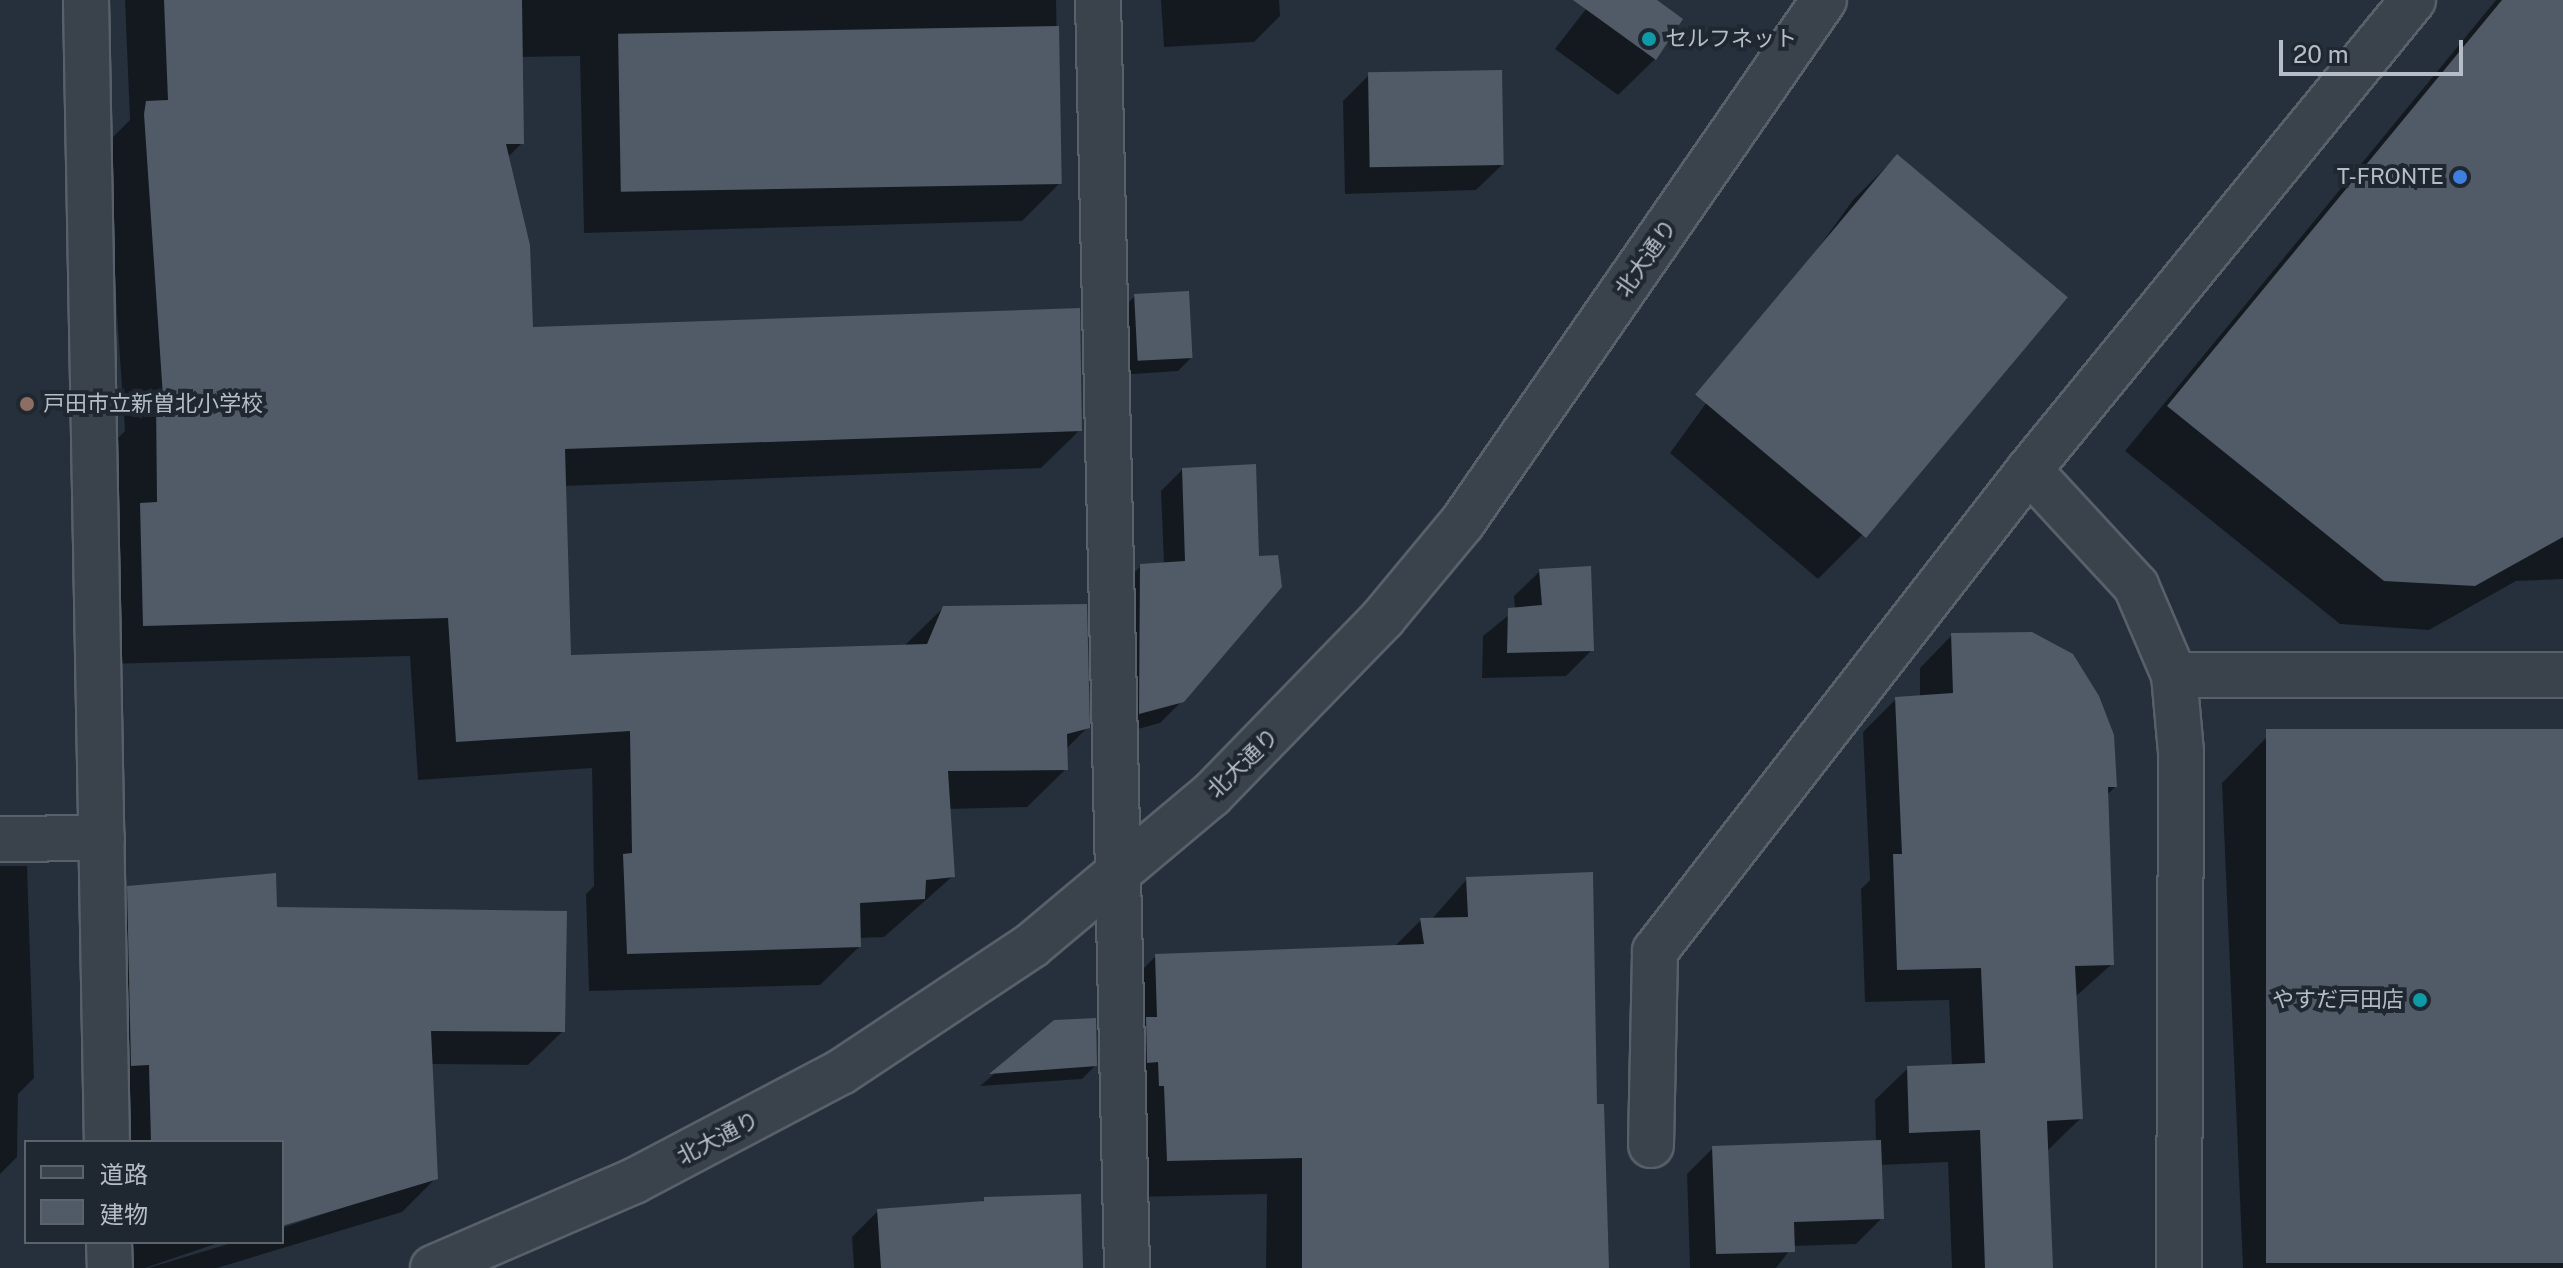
<!DOCTYPE html>
<html>
<head>
<meta charset="utf-8">
<style>
  body { margin:0 }
  #map { position:relative; width:2563px; height:1268px; overflow:hidden; background:#26303c; font-family:"Public Sans","Noto Sans JP",sans-serif }
  div>[style] { position:absolute }
  [style*='--x'] { left:calc(var(--x)*1px); top:calc(var(--y)*1px); width:calc(var(--w)*1px); rotate:calc(var(--a)*1deg) }
  .shadow>* { inset:0; background:#0007 }
  .building>* { inset:0; background:#505b67; transform-origin:0 0 }
  .roads { filter:drop-shadow(2px 0 #58606a) drop-shadow(-2px 0 #58606a) drop-shadow(0 2px #58606a) drop-shadow(0 -2px #58606a) }
  .minor>* { height:44px; margin:-22px; padding:0 22px; transform-origin:22px; border-radius:22px; background:#3a424c }
  .dots>* { width:22px; height:22px; translate:-50% -50%; box-sizing:border-box; border:4px solid #1f2731; border-radius:50% }
  span { translate:-50% -50%; white-space:nowrap; text-align:center; line-height:1.15; -webkit-text-stroke:8px #1f2731; paint-order:stroke }
  .poi-label { font-size:22px; color:#b6bdc7 }
  .left { translate:0 -50%; text-align:left }
  .right { translate:-100% -50%; text-align:right }
  .street-label { font-size:22px; color:#b6bdc7 }
  .legend { position:absolute; left:24px; top:1140px; width:260px; height:104px; box-sizing:border-box; background:#1f2731; border:2px solid #5b636d; margin:0; padding:10px 14px; list-style:none; font-size:24px; color:#b6bdc7 }
  .legend li { display:flex; align-items:center; gap:16px; height:40px }
  .legend b { width:40px; border:2px solid #5b636d }
  .scale { position:absolute; left:2279px; top:40px; width:184px; height:36px; box-sizing:border-box; border:4px solid #b6bdc7; border-top:0; padding-left:10px; font-size:24px; line-height:28px; white-space:nowrap; color:#b6bdc7; -webkit-text-stroke:6px #1f2731; paint-order:stroke }
</style>
</head>
<body>
<div id="map">
  <div class="shadow">
    <div style="clip-path:polygon(125px 0,1056px 0,1060px 183px,1022px 221px,584px 233px,580px 56px,521px 57px,522px 143px,507px 158px,531px 329px,1080px 430px,1041px 468px,564px 486px,569px 657px,904px 646px,943px 608px,1088px 727px,1066px 749px,1066px 769px,1027px 807px,948px 809px,953px 876px,884px 937px,859px 938px,859px 947px,820px 985px,589px 991px,586px 894px,594px 886px,592px 768px,418px 780px,410px 656px,105px 664px,102px 543px,119px 526px,118px 438px,125px 431px,106px 154px,108px 142px,130px 120px)"></div>
    <div style="clip-path:polygon(1161px 0,1279px 0,1280px 16px,1254px 42px,1164px 47px)"></div>
    <div style="clip-path:polygon(1593px 0,1654px 0,1655px 59px,1618px 95px,1555px 49px)"></div>
    <div style="clip-path:polygon(2496px 0,2563px 0,2563px 579px,2516px 581px,2429px 630px,2340px 624px,2125px 451px)"></div>
    <div style="clip-path:polygon(1369px 75px,1502px 165px,1476px 190px,1345px 194px,1343px 101px)"></div>
    <div style="clip-path:polygon(1897px 156px,2064px 299px,1862px 535px,1818px 579px,1670px 453px,1853px 200px)"></div>
    <div style="clip-path:polygon(1135px 296px,1191px 358px,1178px 371px,1119px 375px,1122px 309px)"></div>
    <div style="clip-path:polygon(1254px 467px,1182px 701px,1160px 723px,1119px 734px,1119px 587px,1141px 566px,1164px 564px,1161px 491px,1182px 470px)"></div>
    <div style="clip-path:polygon(1540px 571px,1592px 650px,1566px 676px,1482px 678px,1483px 636px,1515px 610px,1514px 596px)"></div>
    <div style="clip-path:polygon(1952px 635px,2115px 787px,2107px 795px,2112px 964px,2075px 997px,2081px 1118px,2047px 1151px,2051px 1268px,1952px 1268px,1948px 1162px,1880px 1165px,1882px 1218px,1856px 1244px,1793px 1246px,1776px 1268px,1690px 1268px,1687px 1174px,1713px 1148px,1876px 1142px,1875px 1100px,1908px 1068px,1952px 1066px,1949px 1000px,1865px 1002px,1861px 889px,1870px 880px,1863px 732px,1896px 699px,1920px 697px,1920px 668px)"></div>
    <div style="clip-path:polygon(2563px 731px,2563px 1268px,2243px 1268px,2222px 783px,2266px 738px)"></div>
    <div style="clip-path:polygon(0 866px,27px 866px,34px 1078px,18px 1094px,17px 1157px,0 1174px)"></div>
    <div style="clip-path:polygon(1467px 879px,1595px 1106px,1607px 1268px,1266px 1268px,1267px 1194px,1132px 1197px,1119px 993px,1156px 956px,1394px 947px,1421px 920px,1431px 920px)"></div>
    <div style="clip-path:polygon(128px 888px,275px 909px,563px 1031px,528px 1065px,431px 1064px,436px 1178px,402px 1212px,217px 1268px,148px 1268px,235px 1242px,282px 1242px,282px 1228px,404px 1187px,282px 1224px,282px 1142px,116px 1142px,94px 922px)"></div>
    <div style="clip-path:polygon(1055px 1022px,1095px 1066px,1082px 1079px,980px 1086px)"></div>
    <div style="clip-path:polygon(985px 1199px,1081px 1268px,854px 1268px,852px 1237px,878px 1211px,981px 1203px)"></div>
    <div style="clip-path:polygon(119px 1242px,221px 1242px,145px 1268px,120px 1268px)"></div>
  </div>
  <div class="building">
    <div style="clip-path:polygon(164px 0,522px 0,524px 144px,506px 144px,530px 245px,533px 327px,1080px 308px,1082px 431px,565px 449px,571px 655px,927px 644px,943px 606px,1087px 604px,1090px 728px,1067px 734px,1068px 770px,948px 771px,955px 877px,926px 880px,925px 899px,860px 903px,861px 947px,627px 954px,623px 854px,632px 853px,630px 731px,456px 742px,448px 618px,143px 626px,140px 503px,157px 502px,156px 397px,163px 397px,144px 114px,146px 101px,168px 100px)"></div>
    <div style="clip-path:polygon(1573px 0,1657px 0,1683px 19px,1656px 60px)"></div>
    <div style="clip-path:polygon(2502px 0,2563px 0,2563px 537px,2475px 586px,2384px 581px,2167px 406px)"></div>
    <div style="left:1059px;top:26px;width:158px;height:441px;rotate:89deg"></div>
    <div style="left:1502px;top:70px;width:95px;height:134px;rotate:89deg"></div>
    <div style="left:1897px;top:154px;width:223px;height:314px;rotate:40deg"></div>
    <div style="left:1189px;top:291px;width:67px;height:55px;rotate:87deg"></div>
    <div style="clip-path:polygon(1256px 464px,1259px 556px,1278px 555px,1282px 587px,1184px 702px,1139px 714px,1140px 564px,1185px 561px,1182px 468px)"></div>
    <div style="clip-path:polygon(1591px 566px,1594px 651px,1507px 653px,1508px 608px,1542px 605px,1539px 569px)"></div>
    <div style="clip-path:polygon(2032px 632px,2073px 654px,2099px 696px,2114px 735px,2117px 787px,2108px 787px,2114px 965px,2075px 966px,2083px 1119px,2047px 1121px,2053px 1268px,1985px 1268px,1980px 1130px,1909px 1133px,1907px 1066px,1985px 1063px,1981px 968px,1897px 970px,1893px 854px,1902px 854px,1895px 697px,1953px 693px,1951px 633px)"></div>
    <div style="left:2563px;top:729px;width:534px;height:297px;rotate:90deg"></div>
    <div style="clip-path:polygon(1593px 872px,1597px 1104px,1604px 1104px,1609px 1268px,1302px 1268px,1302px 1158px,1167px 1161px,1164px 1086px,1159px 1086px,1158px 1062px,1147px 1063px,1146px 1017px,1157px 1017px,1155px 954px,1424px 944px,1420px 918px,1468px 917px,1466px 877px)"></div>
    <div style="clip-path:polygon(276px 873px,277px 907px,567px 911px,565px 1032px,431px 1031px,438px 1179px,282px 1226px,282px 1142px,151px 1142px,149px 1065px,131px 1066px,127px 886px)"></div>
    <div style="clip-path:polygon(1096px 1018px,1097px 1066px,989px 1074px,1054px 1020px)"></div>
    <div style="clip-path:polygon(1881px 1140px,1884px 1219px,1794px 1222px,1795px 1252px,1716px 1254px,1712px 1146px)"></div>
    <div style="clip-path:polygon(1081px 1194px,1083px 1268px,881px 1268px,877px 1209px,984px 1201px,984px 1197px)"></div>
  </div>
  <div class="roads">
    <div class="minor">
      <div style="--x:86;--y:0;--w:1142;--a:88.95"></div>
      <div style="--x:1098;--y:0;--w:1268;--a:88.69"></div>
      <div style="--x:2029;--y:470;--w:158;--a:47.3"></div>
      <div style="--x:2136;--y:586;--w:97;--a:66.9"></div>
      <div style="--x:2174;--y:675;--w:77;--a:84.8"></div>
      <div style="--x:2181;--y:752;--w:516;--a:90.22"></div>
      <div style="--x:2174;--y:675;--w:389;--a:0"></div>
      <div style="--x:0;--y:839;--w:102;--a:-0.6"></div>
      <div style="--x:1651;--y:1145;--w:194;--a:-88.8"></div>
      <div style="--x:1655;--y:951;--w:609;--a:-52.13"></div>
      <div style="--x:2029;--y:470;--w:607;--a:-50.75"></div>
      <div style="--x:109;--y:1242;--w:26;--a:88"></div>
      <div style="--x:433;--y:1268;--w:219;--a:-23.4"></div>
      <div style="--x:634;--y:1181;--w:234;--a:-27.8"></div>
      <div style="--x:841;--y:1072;--w:229;--a:-33.6"></div>
      <div style="--x:1032;--y:945;--w:234;--a:-40"></div>
      <div style="--x:1211;--y:795;--w:247;--a:-45.8"></div>
      <div style="--x:1383;--y:618;--w:124;--a:-50.3"></div>
      <div style="--x:1462;--y:523;--w:636;--a:-55.31"></div>
    </div>
  </div>
  <div class="dots">
    <div style="left:1649px;top:39px;background:#0f9aa8"></div>
    <div style="left:2460px;top:177px;background:#3f7fe0"></div>
    <div style="left:27px;top:404px;background:#8d6e63"></div>
    <div style="left:2420px;top:1000px;background:#0f9aa8"></div>
  </div>
  <div class="poi-label">
    <span class="left" style="left:1665px;top:39px">セルフネット</span>
    <span class="right" style="left:2444px;top:177px">T-FRONTE</span>
    <span class="left" style="left:43px;top:404px">戸田市立新曽北小学校</span>
    <span class="right" style="left:2404px;top:1000px">やすだ戸田店</span>
  </div>
  <div class="street-label">
    <span style="left:1646px;top:258px;rotate:-55deg">北大通り</span>
    <span style="left:1243px;top:763px;rotate:-44deg">北大通り</span>
    <span style="left:718px;top:1138px;rotate:-27deg">北大通り</span>
  </div>
  <ul class="legend">
  <li><b style="height:10px;background:#3a424c"></b>道路</li>
  <li><b style="height:22px;background:#505b67"></b>建物</li>
  </ul>
  <div class="scale">20 m</div>
</div>
</body>
</html>
